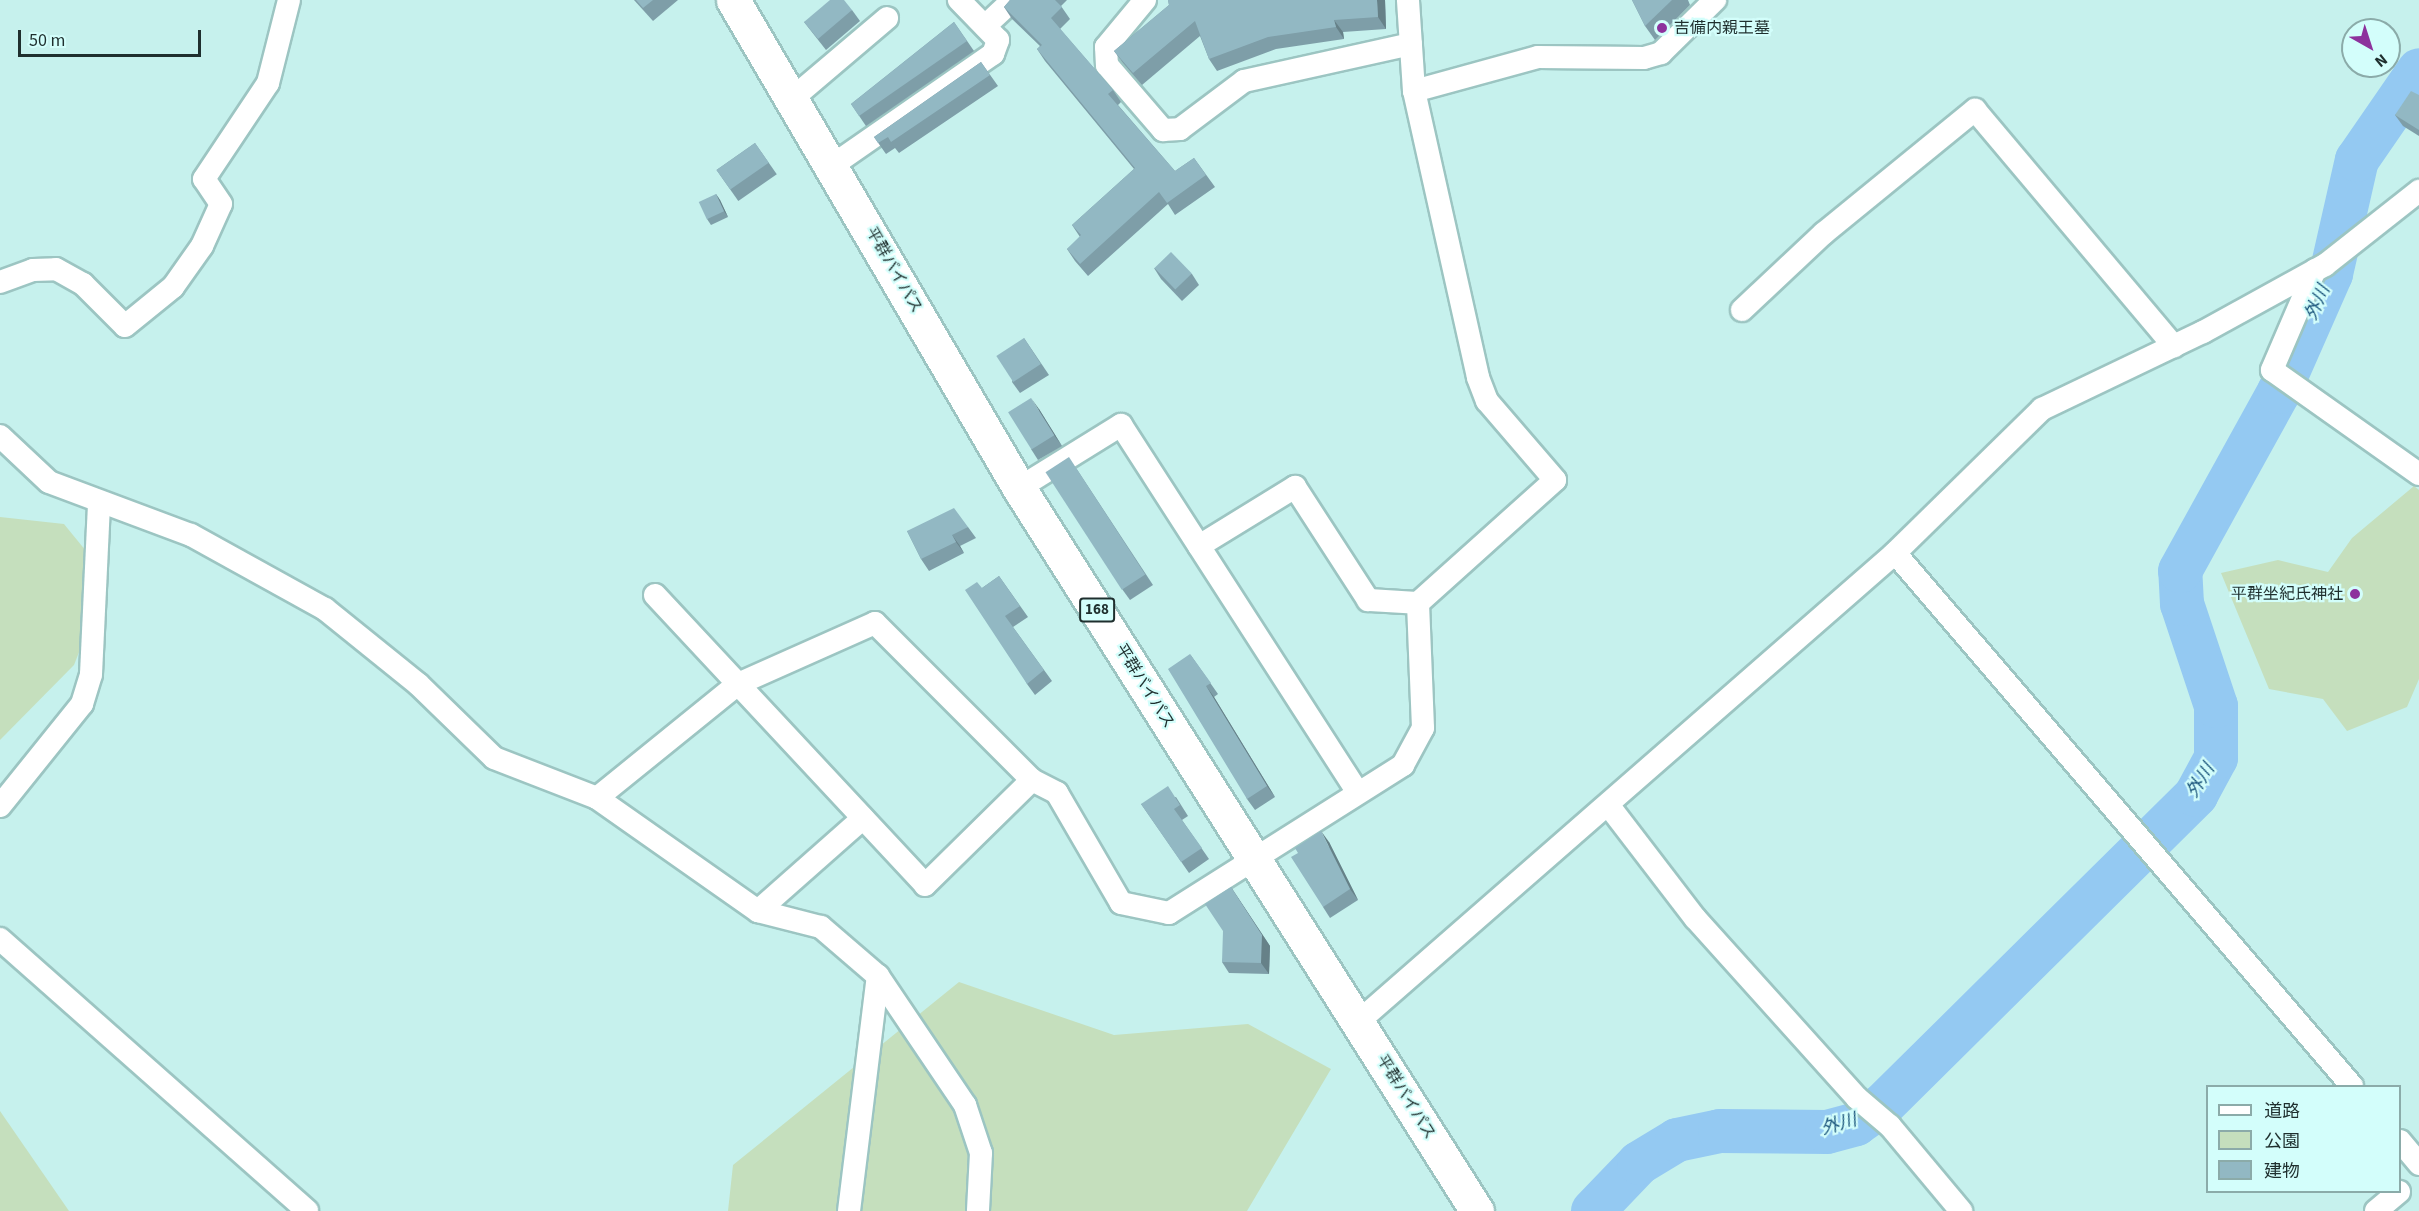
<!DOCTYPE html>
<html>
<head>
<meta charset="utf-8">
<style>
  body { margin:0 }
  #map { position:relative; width:2419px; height:1211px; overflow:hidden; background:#c6f1ed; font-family:"Source Sans 3","Noto Sans JP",sans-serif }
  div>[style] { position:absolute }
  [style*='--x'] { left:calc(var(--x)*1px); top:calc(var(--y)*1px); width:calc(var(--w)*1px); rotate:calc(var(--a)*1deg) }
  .green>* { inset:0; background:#c5dfbd }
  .river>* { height:44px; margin:-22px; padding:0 22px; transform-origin:22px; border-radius:22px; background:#94c9f2 }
  .roads { filter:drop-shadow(2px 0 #9cc5c2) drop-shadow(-2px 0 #9cc5c2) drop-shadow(0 2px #9cc5c2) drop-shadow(0 -2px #9cc5c2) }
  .street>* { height:22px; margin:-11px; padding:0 11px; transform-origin:11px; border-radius:11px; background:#fff }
  .highway>* { height:33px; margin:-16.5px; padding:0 16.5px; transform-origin:16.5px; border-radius:16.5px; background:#fff }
  .wall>* { inset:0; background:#7e9ea8; transform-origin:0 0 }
  .shaded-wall>* { inset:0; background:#668188 }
  .building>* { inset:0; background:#92b8c3; transform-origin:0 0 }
  .dots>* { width:16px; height:16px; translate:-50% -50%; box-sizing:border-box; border:3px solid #d3fefb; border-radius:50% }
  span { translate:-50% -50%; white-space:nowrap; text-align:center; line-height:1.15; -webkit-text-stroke:4.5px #d3fefb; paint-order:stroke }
  .shield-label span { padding:2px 4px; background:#d3fefb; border:2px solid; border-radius:4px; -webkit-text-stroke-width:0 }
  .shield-label { font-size:15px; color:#1f2f2e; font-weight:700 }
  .poi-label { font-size:16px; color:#1f2f2e }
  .left { translate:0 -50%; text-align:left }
  .right { translate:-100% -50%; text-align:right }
  .street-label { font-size:16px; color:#1f2f2e }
  .water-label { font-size:18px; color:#19547b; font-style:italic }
  .legend { position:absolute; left:2206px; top:1085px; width:195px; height:108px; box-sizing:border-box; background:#d3fefb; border:2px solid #8baba9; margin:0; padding:8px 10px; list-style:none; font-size:18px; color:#1f2f2e }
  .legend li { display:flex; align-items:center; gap:12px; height:30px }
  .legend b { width:30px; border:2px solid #8baba9 }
  .north { position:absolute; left:2341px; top:18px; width:60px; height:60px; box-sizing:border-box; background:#d3fefb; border:2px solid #8baba9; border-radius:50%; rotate:141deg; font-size:16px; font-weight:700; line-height:24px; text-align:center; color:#1f2f2e }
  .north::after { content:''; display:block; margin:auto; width:21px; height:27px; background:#8d329d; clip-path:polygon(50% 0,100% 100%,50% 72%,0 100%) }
  .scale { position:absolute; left:18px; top:30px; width:183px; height:27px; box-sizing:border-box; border:3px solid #1f2f2e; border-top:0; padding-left:8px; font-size:18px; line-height:21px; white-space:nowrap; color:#1f2f2e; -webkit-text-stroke:4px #d3fefb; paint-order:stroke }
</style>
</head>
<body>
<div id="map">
  <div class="green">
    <div style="clip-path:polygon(2414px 486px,2419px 490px,2419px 679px,2407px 707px,2347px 731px,2323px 699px,2269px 689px,2221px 573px,2278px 560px,2328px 572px,2352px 538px)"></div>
    <div style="clip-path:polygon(0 517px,64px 524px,108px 578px,74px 665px,0 740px)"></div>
    <div style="clip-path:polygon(959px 982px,1114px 1035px,1248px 1024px,1331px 1069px,1247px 1211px,728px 1211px,733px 1165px)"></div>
    <div style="clip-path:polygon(0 1111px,69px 1211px,0 1211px)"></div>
  </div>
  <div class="river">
    <div style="--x:1593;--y:1211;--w:66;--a:-46.2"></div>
    <div style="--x:1639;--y:1163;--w:44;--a:-31.2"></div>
    <div style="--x:1677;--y:1140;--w:44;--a:-11.8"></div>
    <div style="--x:1720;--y:1131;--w:107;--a:0.5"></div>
    <div style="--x:1827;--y:1132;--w:30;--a:-15"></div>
    <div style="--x:1856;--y:1124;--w:33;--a:-35"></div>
    <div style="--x:1883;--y:1105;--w:441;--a:-44.7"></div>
    <div style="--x:2196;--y:795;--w:42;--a:-61.6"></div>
    <div style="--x:2216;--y:758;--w:52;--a:-90"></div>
    <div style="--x:2216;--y:706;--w:108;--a:-108.4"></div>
    <div style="--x:2182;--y:604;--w:33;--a:-93"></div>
    <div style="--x:2180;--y:571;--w:205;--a:-61.1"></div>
    <div style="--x:2279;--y:392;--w:129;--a:-66.2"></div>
    <div style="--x:2331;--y:274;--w:117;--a:-77.2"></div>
    <div style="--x:2357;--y:160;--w:109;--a:-55.4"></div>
  </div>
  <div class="roads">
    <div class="street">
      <div style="--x:1145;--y:0;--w:61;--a:129.7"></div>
      <div style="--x:1106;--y:47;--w:18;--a:87"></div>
      <div style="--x:1107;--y:65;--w:86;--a:49.3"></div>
      <div style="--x:1163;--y:130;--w:17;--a:-3"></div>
      <div style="--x:1180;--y:129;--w:80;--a:-36.9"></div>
      <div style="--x:1244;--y:81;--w:171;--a:-12.5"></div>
      <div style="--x:985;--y:26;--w:38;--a:-43"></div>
      <div style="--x:1414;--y:91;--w:129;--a:-15.3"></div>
      <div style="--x:1538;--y:57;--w:106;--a:0.5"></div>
      <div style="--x:1644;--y:58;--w:18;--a:-16"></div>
      <div style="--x:1661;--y:53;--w:76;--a:-44.5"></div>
      <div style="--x:794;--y:97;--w:122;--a:-40.3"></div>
      <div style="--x:833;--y:165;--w:195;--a:-34.8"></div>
      <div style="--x:993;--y:54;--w:15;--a:-70"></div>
      <div style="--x:998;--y:40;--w:56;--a:-134.3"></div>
      <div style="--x:2315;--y:270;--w:109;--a:113.3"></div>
      <div style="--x:2272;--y:370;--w:180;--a:35.3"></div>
      <div style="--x:0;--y:282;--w:35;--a:-20"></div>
      <div style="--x:33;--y:270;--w:23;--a:-2"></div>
      <div style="--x:56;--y:269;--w:31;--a:29"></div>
      <div style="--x:83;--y:284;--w:59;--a:45"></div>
      <div style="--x:125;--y:326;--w:62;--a:-39.1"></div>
      <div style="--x:173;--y:287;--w:50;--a:-54.7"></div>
      <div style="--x:202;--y:246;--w:46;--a:-65.7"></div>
      <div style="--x:221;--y:204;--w:30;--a:-124"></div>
      <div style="--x:204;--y:179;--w:115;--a:-56.3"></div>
      <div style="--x:268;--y:83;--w:86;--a:-75.8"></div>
      <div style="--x:1742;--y:310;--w:112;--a:-43.2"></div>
      <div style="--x:1824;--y:233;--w:195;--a:-39.2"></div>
      <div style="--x:1975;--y:110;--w:309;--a:49.9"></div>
      <div style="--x:0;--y:436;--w:67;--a:43.2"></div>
      <div style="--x:49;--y:482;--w:152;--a:20.5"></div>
      <div style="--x:191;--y:535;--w:153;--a:28.9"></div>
      <div style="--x:325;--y:609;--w:119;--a:38.9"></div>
      <div style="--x:418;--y:684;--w:106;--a:44.2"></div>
      <div style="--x:494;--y:758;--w:110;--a:21.2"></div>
      <div style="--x:597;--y:798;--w:197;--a:35.1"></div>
      <div style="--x:758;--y:911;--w:65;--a:14.3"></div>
      <div style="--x:821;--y:927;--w:75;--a:40.7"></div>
      <div style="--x:878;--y:976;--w:156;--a:56"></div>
      <div style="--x:965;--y:1105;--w:51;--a:71.6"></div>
      <div style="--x:981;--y:1153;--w:58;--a:93"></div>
      <div style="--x:1019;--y:488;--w:120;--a:-31.7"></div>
      <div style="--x:1121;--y:425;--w:435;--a:57.2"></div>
      <div style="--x:1199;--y:546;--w:113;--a:-31.6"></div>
      <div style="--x:1295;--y:487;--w:135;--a:57.1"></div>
      <div style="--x:1368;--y:600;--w:50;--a:3.4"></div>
      <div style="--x:1895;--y:553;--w:702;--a:49.39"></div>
      <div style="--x:655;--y:595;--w:396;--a:47"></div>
      <div style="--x:925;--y:885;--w:150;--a:-44.5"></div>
      <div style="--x:597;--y:798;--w:181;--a:-39"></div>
      <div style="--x:738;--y:684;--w:150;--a:-24"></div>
      <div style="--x:875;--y:623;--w:222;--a:45"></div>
      <div style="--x:1032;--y:780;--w:28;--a:27"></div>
      <div style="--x:1057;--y:793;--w:127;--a:59.8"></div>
      <div style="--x:1121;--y:903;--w:49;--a:11.8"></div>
      <div style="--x:1169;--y:913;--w:277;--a:-32.3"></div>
      <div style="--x:1403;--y:765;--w:42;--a:-61.6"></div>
      <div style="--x:1423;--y:728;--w:125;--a:-92.3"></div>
      <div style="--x:1418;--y:603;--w:184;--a:-41.9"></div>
      <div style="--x:1555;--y:480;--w:104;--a:-130.7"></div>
      <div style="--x:1487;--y:401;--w:26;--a:-111"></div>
      <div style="--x:1478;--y:377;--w:293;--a:-102.6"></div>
      <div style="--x:1414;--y:91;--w:91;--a:-93.8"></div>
      <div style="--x:0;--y:806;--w:131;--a:-51.2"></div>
      <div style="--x:82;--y:704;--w:31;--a:-73"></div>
      <div style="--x:91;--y:674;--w:170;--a:-87.3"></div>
      <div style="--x:1609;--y:806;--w:141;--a:52.5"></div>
      <div style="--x:1695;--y:918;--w:242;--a:48"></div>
      <div style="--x:1857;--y:1098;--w:43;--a:40.3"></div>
      <div style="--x:1890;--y:1126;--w:111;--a:50.1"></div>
      <div style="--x:758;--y:911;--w:140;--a:-41.5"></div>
      <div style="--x:0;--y:939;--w:410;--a:41.5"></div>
      <div style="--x:1358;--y:1022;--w:713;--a:-41.13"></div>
      <div style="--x:1895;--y:553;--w:206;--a:-44.4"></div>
      <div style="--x:2042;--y:409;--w:178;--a:-25.6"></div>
      <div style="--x:2203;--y:332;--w:139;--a:-28.8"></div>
      <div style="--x:2325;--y:265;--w:120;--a:-38.2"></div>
      <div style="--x:2400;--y:1141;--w:30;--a:50"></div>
      <div style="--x:849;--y:1211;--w:237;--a:-83"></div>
      <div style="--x:2376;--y:1211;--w:30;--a:-40"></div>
    </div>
    <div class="highway">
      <div style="--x:733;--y:0;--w:566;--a:59.63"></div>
      <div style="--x:1019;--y:488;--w:856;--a:57.65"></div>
    </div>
  </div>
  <div class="wall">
    <div style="clip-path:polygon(634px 0,678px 0,653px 21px)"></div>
    <div style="clip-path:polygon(1010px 0,1067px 0,1061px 6px,1070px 19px,1060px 29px,1113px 90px,1121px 102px,1118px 105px,1175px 171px,1194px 158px,1215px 187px,1175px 215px,1168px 204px,1088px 276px,1075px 261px,1067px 249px,1080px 237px,1072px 225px,1134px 169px,1045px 61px,1037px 49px,1040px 46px,1012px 19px,1004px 7px)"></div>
    <div style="clip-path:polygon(1168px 0,1385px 0,1386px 29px,1343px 32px,1344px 39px,1276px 49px,1217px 71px,1209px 59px,1200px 36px,1142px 85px,1123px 63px,1114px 51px,1169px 5px)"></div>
    <div style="clip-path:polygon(1632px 0,1688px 0,1690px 5px,1655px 40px,1645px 26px)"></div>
    <div style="clip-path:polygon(852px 10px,860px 21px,826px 50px,804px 22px)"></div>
    <div style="clip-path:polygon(954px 22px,974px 51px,866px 126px,851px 104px)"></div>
    <div style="clip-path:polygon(981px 62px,998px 86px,899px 153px,895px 148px,886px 154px,874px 137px)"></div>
    <div style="clip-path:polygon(2419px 95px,2419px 136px,2403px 126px,2395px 115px)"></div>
    <div style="left:755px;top:143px;width:38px;height:47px;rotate:55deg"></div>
    <div style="clip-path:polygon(716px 194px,720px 200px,728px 217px,711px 225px,707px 219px)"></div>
    <div style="clip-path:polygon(1154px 268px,1192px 274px,1199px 285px,1182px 301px,1161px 279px)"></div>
    <div style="clip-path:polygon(1024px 338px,1049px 375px,1020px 393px,1012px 382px)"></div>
    <div style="clip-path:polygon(1039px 409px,1062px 446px,1038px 460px,1031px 449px)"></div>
    <div style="clip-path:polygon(1076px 468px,1153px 585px,1130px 600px,1122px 589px)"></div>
    <div style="clip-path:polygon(968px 527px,976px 538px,960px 546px,964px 553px,929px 571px,921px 559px,907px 531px)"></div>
    <div style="clip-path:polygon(999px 576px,1028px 617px,1013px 627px,1052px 681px,1035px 695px,1027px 684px,982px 588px)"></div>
    <div style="clip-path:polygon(1190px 654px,1218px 694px,1214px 697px,1275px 797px,1255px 810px,1247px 799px)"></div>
    <div style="clip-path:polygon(1176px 797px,1188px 816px,1182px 820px,1209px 859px,1189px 873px,1141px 804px)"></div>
    <div style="clip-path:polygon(1329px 842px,1358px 900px,1330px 918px,1323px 907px)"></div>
    <div style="clip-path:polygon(1238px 898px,1270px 946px,1269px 974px,1229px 973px,1222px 962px)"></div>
  </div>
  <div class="shaded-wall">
    <div style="clip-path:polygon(1377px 0,1385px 0,1386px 29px,1378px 17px)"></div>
    <div style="clip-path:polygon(1334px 20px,1343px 32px,1344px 39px,1336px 27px)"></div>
    <div style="clip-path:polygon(716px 194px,720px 200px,728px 217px,724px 211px)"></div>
    <div style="clip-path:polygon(1031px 398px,1039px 409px,1062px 446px,1054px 435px)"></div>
    <div style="clip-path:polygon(952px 535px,960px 546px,964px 553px,956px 542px)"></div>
    <div style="clip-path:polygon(1206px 686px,1214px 697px,1275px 797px,1267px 786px)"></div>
    <div style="clip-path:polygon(1321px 831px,1329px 842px,1358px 900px,1350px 889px)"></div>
    <div style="clip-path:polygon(1231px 887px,1270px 946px,1269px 974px,1261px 963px)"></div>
  </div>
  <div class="building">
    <div style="clip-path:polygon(636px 0,653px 0,643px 8px)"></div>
    <div style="clip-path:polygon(830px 0,844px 0,852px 10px,818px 39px,804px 22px)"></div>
    <div style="clip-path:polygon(1010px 0,1055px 0,1062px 7px,1051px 18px,1113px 90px,1108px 94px,1175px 171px,1194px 158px,1206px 175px,1167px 203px,1159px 192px,1080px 264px,1067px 249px,1081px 235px,1072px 225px,1135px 168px,1037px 49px,1042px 45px,1004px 7px)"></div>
    <div style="clip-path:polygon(1168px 0,1377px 0,1378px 17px,1334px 20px,1336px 27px,1268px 37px,1209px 59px,1195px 21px,1133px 73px,1114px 51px,1169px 5px)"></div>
    <div style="clip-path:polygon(1632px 0,1672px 0,1645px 26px)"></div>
    <div style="clip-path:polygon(954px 22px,967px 41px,859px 116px,851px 104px)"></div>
    <div style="clip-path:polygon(981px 62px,990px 75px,891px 142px,888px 137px,878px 143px,874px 137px)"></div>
    <div style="clip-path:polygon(2411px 91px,2419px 95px,2419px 130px,2395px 115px)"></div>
    <div style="left:755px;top:143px;width:24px;height:47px;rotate:55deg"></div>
    <div style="left:716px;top:194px;width:19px;height:19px;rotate:65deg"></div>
    <div style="left:1171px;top:252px;width:30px;height:23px;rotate:46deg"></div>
    <div style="left:1024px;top:338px;width:31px;height:33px;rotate:57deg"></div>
    <div style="left:1031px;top:398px;width:44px;height:27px;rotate:58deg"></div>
    <div style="left:1069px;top:457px;width:140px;height:28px;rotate:57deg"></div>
    <div style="clip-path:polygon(954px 508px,968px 527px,952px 535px,956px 542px,921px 559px,907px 531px)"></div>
    <div style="clip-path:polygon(999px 576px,1020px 606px,1005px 616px,1044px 670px,1027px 684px,965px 590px,977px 582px,982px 588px)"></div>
    <div style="clip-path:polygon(1190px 654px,1211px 683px,1206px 686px,1267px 786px,1247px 799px,1168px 669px)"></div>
    <div style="clip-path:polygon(1168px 786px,1180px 805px,1174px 809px,1202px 848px,1181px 862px,1141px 804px)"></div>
    <div style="clip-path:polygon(1321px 831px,1350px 889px,1323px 907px,1291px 857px,1298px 853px,1295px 848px)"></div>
    <div style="clip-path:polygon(1231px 887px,1262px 935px,1261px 963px,1222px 962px,1223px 931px,1205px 904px)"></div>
  </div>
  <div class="dots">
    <div style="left:1662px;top:28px;background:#8d329d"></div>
    <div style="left:2355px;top:594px;background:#8d329d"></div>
  </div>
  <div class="shield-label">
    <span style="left:1097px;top:610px">168</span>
  </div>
  <div class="poi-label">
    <span class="left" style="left:1674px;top:28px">吉備内親王墓</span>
    <span class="right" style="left:2343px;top:594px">平群坐紀氏神社</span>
  </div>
  <div class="street-label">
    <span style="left:894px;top:270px;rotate:60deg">平群バイパス</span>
    <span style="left:1145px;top:686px;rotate:58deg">平群バイパス</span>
    <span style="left:1406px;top:1097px;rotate:58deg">平群バイパス</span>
  </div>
  <div class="water-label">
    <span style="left:2318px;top:303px;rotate:-66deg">外川</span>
    <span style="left:2201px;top:781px;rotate:-58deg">外川</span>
    <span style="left:1839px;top:1125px;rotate:-16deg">外川</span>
  </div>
  <ul class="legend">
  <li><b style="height:8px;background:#fff"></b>道路</li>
  <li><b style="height:16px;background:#c5dfbd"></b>公園</li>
  <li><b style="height:16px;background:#92b8c3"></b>建物</li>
  </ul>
  <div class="north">N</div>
  <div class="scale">50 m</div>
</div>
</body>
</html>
